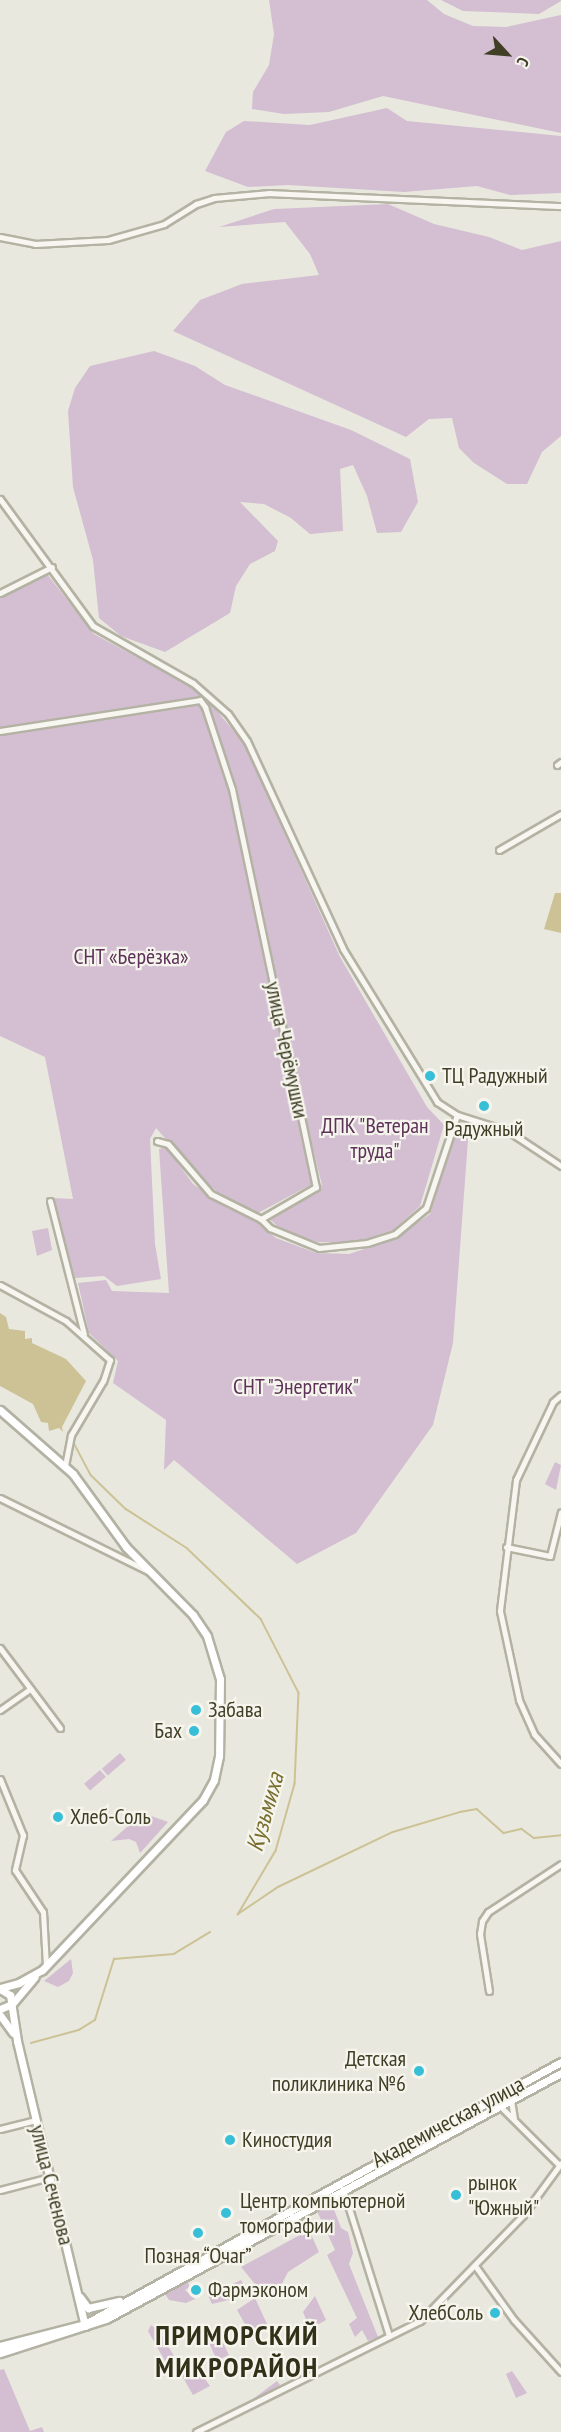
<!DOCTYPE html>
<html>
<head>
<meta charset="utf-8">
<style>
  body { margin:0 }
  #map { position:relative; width:561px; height:2432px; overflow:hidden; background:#e9e8de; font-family:"PT Sans Narrow",sans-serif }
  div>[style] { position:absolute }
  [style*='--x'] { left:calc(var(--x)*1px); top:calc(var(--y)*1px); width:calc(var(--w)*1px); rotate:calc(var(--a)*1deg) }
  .green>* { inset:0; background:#d3bed2; transform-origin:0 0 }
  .water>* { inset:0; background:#ccc295 }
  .stream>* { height:1.5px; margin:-0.75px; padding:0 0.75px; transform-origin:0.75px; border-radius:0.75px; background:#ccc295 }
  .roads { filter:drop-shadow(2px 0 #b3b2a3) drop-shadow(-2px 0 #b3b2a3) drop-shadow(0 2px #b3b2a3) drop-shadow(0 -2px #b3b2a3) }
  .minor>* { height:5px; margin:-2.5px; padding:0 2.5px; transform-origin:2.5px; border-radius:2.5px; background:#f7f6f1 }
  .major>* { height:7px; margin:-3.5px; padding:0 3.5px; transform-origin:3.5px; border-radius:3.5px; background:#fff }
  .dots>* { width:16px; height:16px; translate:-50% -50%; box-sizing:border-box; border:3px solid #f6f5ed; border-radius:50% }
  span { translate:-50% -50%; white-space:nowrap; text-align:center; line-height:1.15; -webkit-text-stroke:4.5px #f6f5ed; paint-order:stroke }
  .park-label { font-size:22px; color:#5d3258 }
  .street-label { font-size:22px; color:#403f26 }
  .poi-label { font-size:22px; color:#403f26 }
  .left { translate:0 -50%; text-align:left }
  .right { translate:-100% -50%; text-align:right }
  .water-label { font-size:24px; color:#776d2d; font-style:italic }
  .district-label { font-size:28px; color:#313018; font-weight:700; letter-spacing:1.5px }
  .north { position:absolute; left:477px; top:24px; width:60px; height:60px; -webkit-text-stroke:4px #f6f5ed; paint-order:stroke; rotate:116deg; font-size:16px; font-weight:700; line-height:24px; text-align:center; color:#403f26 }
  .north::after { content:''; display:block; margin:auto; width:21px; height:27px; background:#403f26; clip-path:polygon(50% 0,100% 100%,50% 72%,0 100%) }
</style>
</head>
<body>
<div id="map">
  <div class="green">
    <div style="clip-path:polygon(269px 0,427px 0,444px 14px,473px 26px,506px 27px,561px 15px,561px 133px,383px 96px,329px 112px,284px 114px,252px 109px,253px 92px,269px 65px,274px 34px)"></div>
    <div style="clip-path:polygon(441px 0,561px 0,561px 1px,539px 14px,463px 11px)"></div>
    <div style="clip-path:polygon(387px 108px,407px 121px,561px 136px,561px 193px,510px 195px,477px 186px,404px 192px,288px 185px,248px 187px,205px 171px,226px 132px,244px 121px,310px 125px)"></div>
    <div style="clip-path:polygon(388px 204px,434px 224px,489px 237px,522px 250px,561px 241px,561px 436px,542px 452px,527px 484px,507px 484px,474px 463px,459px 448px,452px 418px,429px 419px,406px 437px,173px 331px,200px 300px,242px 284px,319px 275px,310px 254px,285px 222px,219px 227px,274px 209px)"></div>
    <div style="clip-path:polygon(154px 351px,195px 366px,225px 385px,351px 430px,410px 459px,418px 502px,401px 532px,377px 533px,367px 496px,353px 465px,340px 469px,343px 531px,310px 534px,291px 518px,264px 504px,240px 502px,278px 541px,275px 551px,250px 564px,236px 586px,230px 613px,165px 652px,121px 636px,99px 618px,93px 560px,73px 487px,68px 411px,75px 388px,90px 366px)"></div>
    <div style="clip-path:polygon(47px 574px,94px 634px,190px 686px,205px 697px,244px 743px,340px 957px,427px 1107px,444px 1125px,420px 1206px,393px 1230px,353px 1243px,318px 1242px,281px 1230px,268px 1217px,322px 1185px,290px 1056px,232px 775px,205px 700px,202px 709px,226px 775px,314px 1183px,258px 1213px,222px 1196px,198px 1175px,156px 1128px,150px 1139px,155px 1244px,161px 1279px,117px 1286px,104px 1276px,75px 1278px,53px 1198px,73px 1199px,45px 1057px,0 1036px,0 595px)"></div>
    <div style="clip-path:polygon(469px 1126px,453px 1343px,433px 1425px,356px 1533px,297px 1564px,174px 1460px,164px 1470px,166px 1420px,113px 1383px,118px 1361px,89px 1333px,78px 1283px,106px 1280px,112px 1291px,169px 1293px,159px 1149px,166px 1147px,193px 1184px,227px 1208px,254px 1220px,276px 1238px,316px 1253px,349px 1254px,394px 1239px,430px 1214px,456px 1130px)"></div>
    <div style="clip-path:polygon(48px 1228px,52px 1250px,37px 1256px,32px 1231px)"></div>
    <div style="clip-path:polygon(555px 1462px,561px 1465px,556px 1490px,545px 1484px)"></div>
    <div style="left:120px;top:1753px;width:9px;height:24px;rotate:49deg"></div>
    <div style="left:100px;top:1770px;width:9px;height:21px;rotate:49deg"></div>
    <div style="clip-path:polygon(143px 1813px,168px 1822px,140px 1853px,136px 1842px,129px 1839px,111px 1841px)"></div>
    <div style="clip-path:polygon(71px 1959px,73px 1973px,69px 1981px,58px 1987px,44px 1981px)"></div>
    <div style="clip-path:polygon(332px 2204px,341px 2228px,348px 2232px,353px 2253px,349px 2264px,378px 2337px,368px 2341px,362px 2330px,355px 2337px,349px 2324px,357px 2318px,327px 2255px,335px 2250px,317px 2211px,320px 2205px)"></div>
    <div style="clip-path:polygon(309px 2230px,319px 2252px,288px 2272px,275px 2297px,264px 2295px,241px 2267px)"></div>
    <div style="clip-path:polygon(186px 2279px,190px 2287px,185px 2290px,195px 2299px,186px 2303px,169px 2300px,164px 2292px)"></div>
    <div style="clip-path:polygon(241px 2280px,249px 2295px,212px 2304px,208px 2295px)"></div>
    <div style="clip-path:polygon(315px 2296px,326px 2320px,310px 2329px,303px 2312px)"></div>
    <div style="clip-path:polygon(255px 2298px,267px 2324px,251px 2335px,237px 2310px)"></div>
    <div style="clip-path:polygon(151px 2325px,159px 2331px,174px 2356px,165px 2361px,148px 2331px)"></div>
    <div style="left:220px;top:2336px;width:21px;height:13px;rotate:65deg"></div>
    <div style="clip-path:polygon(183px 2366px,191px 2372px,200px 2372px,210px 2386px,193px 2395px,178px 2369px)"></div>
    <div style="clip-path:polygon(4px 2369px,30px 2431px,42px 2427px,44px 2432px,0 2432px,0 2370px)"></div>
    <div style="clip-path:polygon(512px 2371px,527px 2393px,516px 2398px,506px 2374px)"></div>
    <div style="left:277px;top:2381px;width:5px;height:29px;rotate:53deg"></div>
  </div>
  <div class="water">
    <div style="clip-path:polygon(555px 893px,561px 893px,561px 933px,544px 929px)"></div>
    <div style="clip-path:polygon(0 1313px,6px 1317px,9px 1329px,25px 1331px,25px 1339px,32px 1338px,32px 1343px,66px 1359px,86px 1381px,62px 1427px,63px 1432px,59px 1428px,49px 1431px,48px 1423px,41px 1422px,33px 1404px,0 1386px)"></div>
  </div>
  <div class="stream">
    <div style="--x:74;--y:1443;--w:36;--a:62"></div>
    <div style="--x:91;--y:1475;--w:49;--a:44.2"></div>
    <div style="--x:126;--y:1509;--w:72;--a:32.6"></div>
    <div style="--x:187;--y:1548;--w:103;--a:43.8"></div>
    <div style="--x:261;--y:1619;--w:83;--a:62.8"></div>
    <div style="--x:299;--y:1693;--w:91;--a:92.5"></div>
    <div style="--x:295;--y:1784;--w:70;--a:105.8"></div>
    <div style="--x:276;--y:1851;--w:74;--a:120.7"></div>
    <div style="--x:238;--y:1914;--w:48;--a:-34"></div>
    <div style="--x:278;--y:1887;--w:127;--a:-25.6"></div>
    <div style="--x:393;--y:1832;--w:70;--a:-16.6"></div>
    <div style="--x:460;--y:1812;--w:17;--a:-10"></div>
    <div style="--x:477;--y:1809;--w:36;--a:42"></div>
    <div style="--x:504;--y:1833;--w:18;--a:-13"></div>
    <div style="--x:522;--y:1829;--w:15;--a:37"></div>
    <div style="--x:534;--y:1838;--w:27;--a:-6"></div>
    <div style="--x:31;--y:2043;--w:50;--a:-15.2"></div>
    <div style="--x:79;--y:2030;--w:19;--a:-32"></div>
    <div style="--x:95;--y:2020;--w:64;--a:-72.7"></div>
    <div style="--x:114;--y:1959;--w:60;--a:-4.8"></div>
    <div style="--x:174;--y:1954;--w:42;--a:-31.4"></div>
  </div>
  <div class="roads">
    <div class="minor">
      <div style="--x:0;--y:237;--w:36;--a:11"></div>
      <div style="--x:35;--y:244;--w:73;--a:-3.1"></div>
      <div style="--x:108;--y:240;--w:58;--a:-15.9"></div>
      <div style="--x:164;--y:224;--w:38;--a:-32"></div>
      <div style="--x:196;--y:204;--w:19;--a:-18"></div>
      <div style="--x:214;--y:198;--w:56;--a:-5.1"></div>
      <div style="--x:270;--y:193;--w:291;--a:2.6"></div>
      <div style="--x:0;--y:499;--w:157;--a:53.8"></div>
      <div style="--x:93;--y:626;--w:115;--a:29.7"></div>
      <div style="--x:193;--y:683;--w:47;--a:41.5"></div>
      <div style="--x:228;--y:714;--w:33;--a:55"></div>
      <div style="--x:247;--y:741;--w:229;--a:65.2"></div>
      <div style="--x:343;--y:949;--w:180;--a:58.4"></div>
      <div style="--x:437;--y:1102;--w:24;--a:33"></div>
      <div style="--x:457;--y:1115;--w:53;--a:17.4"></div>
      <div style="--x:508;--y:1131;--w:64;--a:33.4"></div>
      <div style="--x:0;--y:593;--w:58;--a:-26.6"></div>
      <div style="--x:0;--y:731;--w:202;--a:-8.8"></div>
      <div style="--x:200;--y:700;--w:9;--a:54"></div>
      <div style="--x:205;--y:707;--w:86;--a:71.8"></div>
      <div style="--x:232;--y:789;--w:407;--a:78.1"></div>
      <div style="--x:316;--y:1187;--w:64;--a:149.8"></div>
      <div style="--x:261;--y:1219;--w:13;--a:45"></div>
      <div style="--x:270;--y:1228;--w:53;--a:22.2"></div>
      <div style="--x:319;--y:1248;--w:48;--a:-5.9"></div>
      <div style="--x:367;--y:1243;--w:29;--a:-18"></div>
      <div style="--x:395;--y:1234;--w:40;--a:-40"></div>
      <div style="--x:426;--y:1208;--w:98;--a:-71.6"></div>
      <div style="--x:557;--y:765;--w:5;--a:-37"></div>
      <div style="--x:499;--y:850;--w:72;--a:-30.1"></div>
      <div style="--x:157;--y:1141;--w:11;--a:15"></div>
      <div style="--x:168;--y:1144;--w:66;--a:49.3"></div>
      <div style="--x:211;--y:1194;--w:56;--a:26.6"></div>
      <div style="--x:50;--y:1201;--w:137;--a:75.7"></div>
      <div style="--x:0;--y:1285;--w:75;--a:28.6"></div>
      <div style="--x:66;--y:1321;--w:59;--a:41.6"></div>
      <div style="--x:110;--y:1360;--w:22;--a:108"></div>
      <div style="--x:103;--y:1381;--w:63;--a:120.7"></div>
      <div style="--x:71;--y:1435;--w:33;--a:101"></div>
      <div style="--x:561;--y:1395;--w:11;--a:139"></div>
      <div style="--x:553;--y:1402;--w:86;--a:115.4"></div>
      <div style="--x:516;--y:1480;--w:132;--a:97"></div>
      <div style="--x:500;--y:1611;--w:91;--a:77.9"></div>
      <div style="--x:519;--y:1700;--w:37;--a:66"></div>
      <div style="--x:534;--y:1734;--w:40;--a:48"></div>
      <div style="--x:0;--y:1498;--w:165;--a:26.3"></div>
      <div style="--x:506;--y:1547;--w:45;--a:11.6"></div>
      <div style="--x:550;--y:1556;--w:45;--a:-76"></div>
      <div style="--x:0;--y:1648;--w:100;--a:53.1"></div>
      <div style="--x:0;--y:1710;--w:37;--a:-35"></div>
      <div style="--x:0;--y:1779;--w:61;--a:67.7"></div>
      <div style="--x:23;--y:1835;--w:36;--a:103"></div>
      <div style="--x:15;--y:1870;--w:50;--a:56.3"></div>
      <div style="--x:43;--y:1912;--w:54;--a:86.8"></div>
      <div style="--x:489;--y:1991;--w:58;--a:-99"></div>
      <div style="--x:480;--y:1934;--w:13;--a:-81"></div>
      <div style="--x:482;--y:1921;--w:11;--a:-56"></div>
      <div style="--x:488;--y:1912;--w:87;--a:-33.3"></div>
      <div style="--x:511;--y:2100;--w:18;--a:81"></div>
      <div style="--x:499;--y:2105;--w:85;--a:45"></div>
      <div style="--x:0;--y:2129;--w:37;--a:-14"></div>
      <div style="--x:343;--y:2189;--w:154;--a:72.6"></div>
      <div style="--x:0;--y:2190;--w:52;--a:-14.6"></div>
      <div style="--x:476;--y:2267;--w:65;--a:54.4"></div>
      <div style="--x:514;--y:2320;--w:70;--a:47.9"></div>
      <div style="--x:196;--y:2432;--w:250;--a:-26.4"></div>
      <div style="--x:420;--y:2321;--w:148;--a:-45.8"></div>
      <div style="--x:523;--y:2215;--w:64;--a:-53.8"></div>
    </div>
    <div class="major">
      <div style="--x:0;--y:1410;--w:97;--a:41.2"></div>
      <div style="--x:73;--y:1474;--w:90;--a:54"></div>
      <div style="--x:126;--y:1547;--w:95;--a:45.4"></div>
      <div style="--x:193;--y:1615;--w:25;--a:56"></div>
      <div style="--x:207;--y:1636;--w:45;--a:73.2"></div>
      <div style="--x:220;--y:1679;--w:77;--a:90.7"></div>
      <div style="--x:219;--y:1756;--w:25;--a:102"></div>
      <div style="--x:214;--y:1780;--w:23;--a:119"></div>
      <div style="--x:203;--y:1800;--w:234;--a:133.4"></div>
      <div style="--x:42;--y:1970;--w:26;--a:151"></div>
      <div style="--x:19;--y:1983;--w:20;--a:165"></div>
      <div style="--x:0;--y:1989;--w:12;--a:31"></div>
      <div style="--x:10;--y:1995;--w:47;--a:81.3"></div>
      <div style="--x:17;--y:2041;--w:293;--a:76.6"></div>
      <div style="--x:0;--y:2009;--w:13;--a:-23"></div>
      <div style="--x:12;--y:2004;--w:35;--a:-50"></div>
      <div style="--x:0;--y:2015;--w:22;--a:54"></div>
      <div style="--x:80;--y:2297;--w:14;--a:54"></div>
      <div style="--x:88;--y:2308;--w:32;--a:-13"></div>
      <div style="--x:0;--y:2346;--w:88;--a:-14.5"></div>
      <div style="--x:85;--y:2324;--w:543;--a:-28.83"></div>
      <div style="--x:0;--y:2353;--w:111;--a:-17.8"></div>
      <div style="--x:106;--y:2319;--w:517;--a:-28.4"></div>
    </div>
  </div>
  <div class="dots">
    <div style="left:430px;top:1076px;background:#38bfd8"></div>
    <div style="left:484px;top:1106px;background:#38bfd8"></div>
    <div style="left:196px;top:1710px;background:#38bfd8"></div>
    <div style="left:194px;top:1731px;background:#38bfd8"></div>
    <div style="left:58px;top:1817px;background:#38bfd8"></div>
    <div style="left:419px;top:2071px;background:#38bfd8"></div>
    <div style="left:230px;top:2140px;background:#38bfd8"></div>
    <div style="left:456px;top:2195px;background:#38bfd8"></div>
    <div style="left:226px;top:2213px;background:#38bfd8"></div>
    <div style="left:198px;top:2233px;background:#38bfd8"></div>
    <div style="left:196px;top:2290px;background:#38bfd8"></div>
    <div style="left:495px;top:2313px;background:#38bfd8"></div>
  </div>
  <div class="park-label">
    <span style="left:131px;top:957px">СНТ «Берёзка»</span>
    <span style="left:375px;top:1138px">ДПК "Ветеран<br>труда"</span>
    <span style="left:296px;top:1387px">СНТ "Энергетик"</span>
  </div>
  <div class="street-label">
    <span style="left:287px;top:1050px;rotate:78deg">улица Черёмушки</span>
    <span style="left:448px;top:2122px;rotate:-28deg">Академическая улица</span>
    <span style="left:52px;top:2185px;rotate:76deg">улица Сеченова</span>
  </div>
  <div class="poi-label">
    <span class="left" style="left:442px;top:1076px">ТЦ Радужный</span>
    <span style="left:484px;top:1129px">Радужный</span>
    <span class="left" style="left:208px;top:1710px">Забава</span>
    <span class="right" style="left:182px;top:1731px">Бах</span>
    <span class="left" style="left:70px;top:1817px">Хлеб-Соль</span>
    <span class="right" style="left:406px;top:2071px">Детская<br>поликлиника №6</span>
    <span class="left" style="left:242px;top:2140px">Киностудия</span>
    <span class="left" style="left:468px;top:2195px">рынок<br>"Южный"</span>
    <span class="left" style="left:240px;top:2213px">Центр компьютерной<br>томографии</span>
    <span style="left:198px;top:2256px">Позная “Очаг”</span>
    <span class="left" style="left:208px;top:2290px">Фармэконом</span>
    <span class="right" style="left:483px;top:2313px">ХлебСоль</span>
  </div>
  <div class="water-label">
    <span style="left:265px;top:1812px;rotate:-74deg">Кузьмиха</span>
  </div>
  <div class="district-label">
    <span style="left:237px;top:2351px">ПРИМОРСКИЙ<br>МИКРОРАЙОН</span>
  </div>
  <div class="north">С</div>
</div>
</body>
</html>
